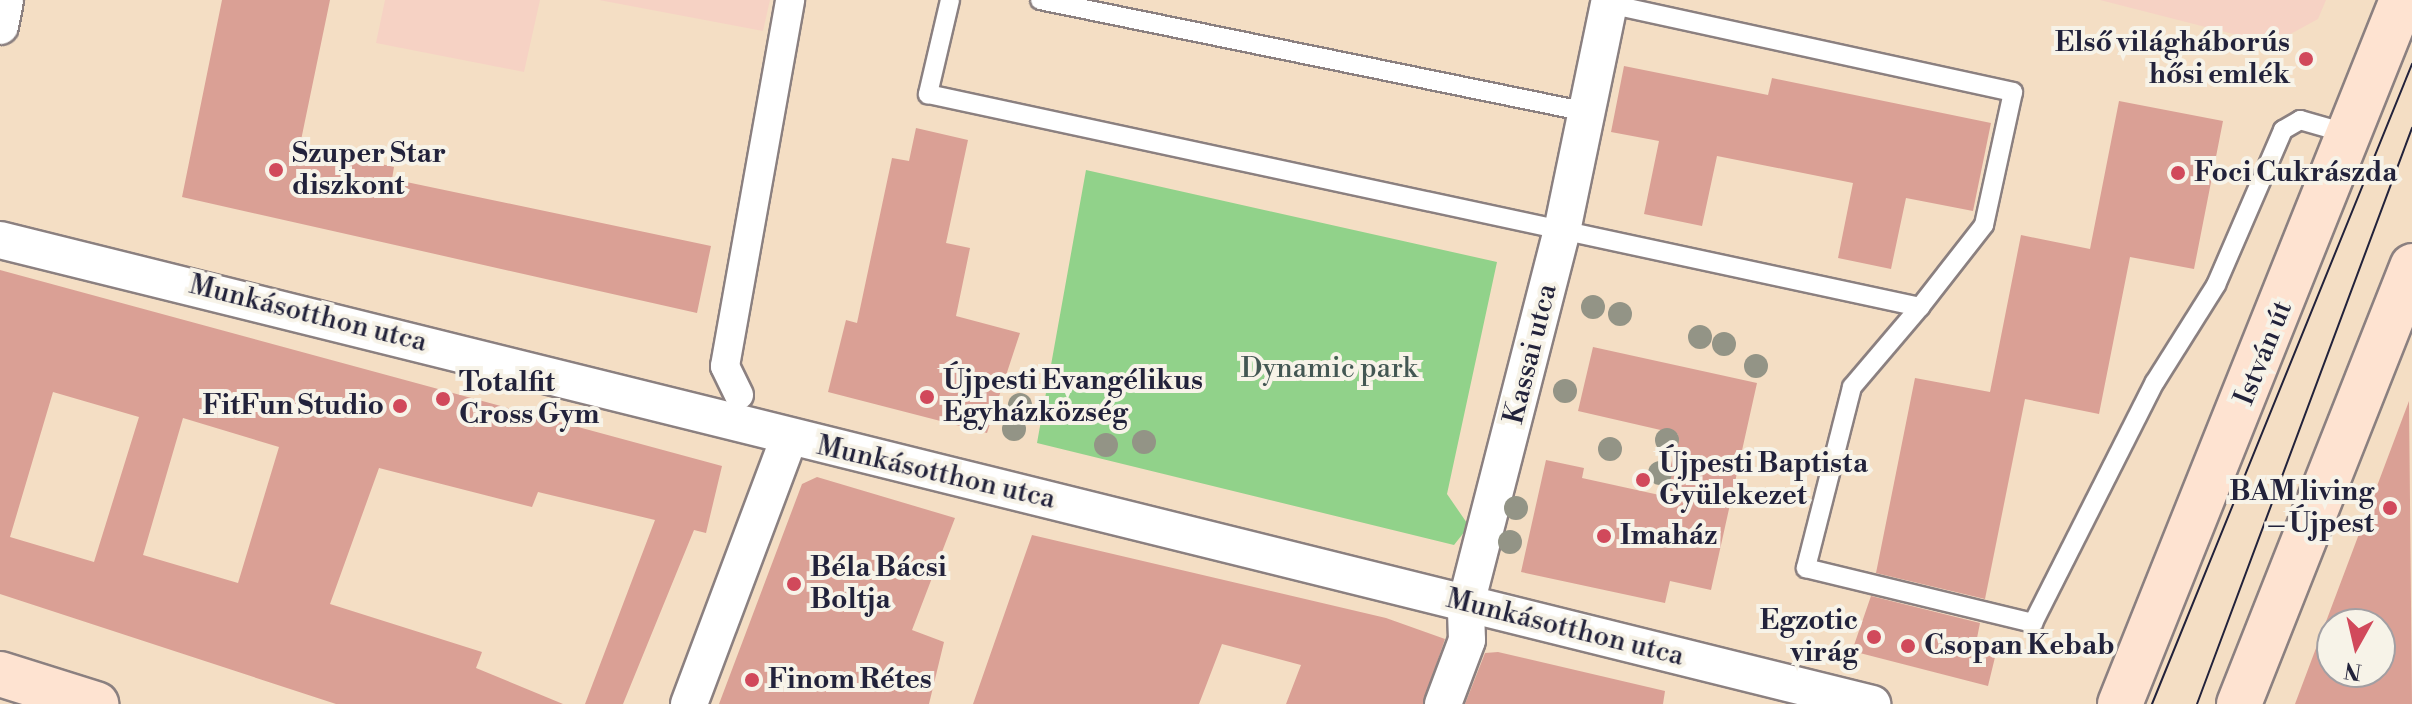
<!DOCTYPE html>
<html>
<head>
<meta charset="utf-8">
<style>
  body { margin:0 }
  #map { position:relative; width:2412px; height:704px; overflow:hidden; background:#f4dec4; font-family:"Libre Bodoni",serif }
  div>[style] { position:absolute }
  [style*='--x'] { left:calc(var(--x)*1px); top:calc(var(--y)*1px); width:calc(var(--w)*1px); rotate:calc(var(--a)*1deg) }
  .built>* { inset:0; background:#f6d2c4 }
  .green>* { inset:0; background:#91d28a }
  .building>* { inset:0; background:#daa095 }
  .roads { filter:drop-shadow(2px 0 #8b8080) drop-shadow(-2px 0 #8b8080) drop-shadow(0 2px #8b8080) drop-shadow(0 -2px #8b8080) }
  .service>* { height:18px; margin:-9px; padding:0 9px; transform-origin:9px; border-radius:9px; background:#fff }
  .pedestrian>* { height:28px; margin:-14px; padding:0 14px; transform-origin:14px; border-radius:14px; background:#fff }
  .minor>* { height:36px; margin:-18px; padding:0 18px; transform-origin:18px; border-radius:18px; background:#fff }
  .secondary>* { height:44px; margin:-22px; padding:0 22px; transform-origin:22px; border-radius:22px; background:#fee3d1 }
  .tram>* { height:2px; margin:-1px; padding:0 1px; transform-origin:1px; border-radius:1px; background:#22223b }
  .trees>* { width:24px; height:24px; margin:-12px; border-radius:50%; background:#939486 }
  .dots>* { width:22px; height:22px; translate:-50% -50%; box-sizing:border-box; border:4px solid #f7f3e8; border-radius:50% }
  span { translate:-50% -50%; white-space:nowrap; text-align:center; line-height:1.15; -webkit-text-stroke:8px #f7f3e8; paint-order:stroke }
  .poi-label { font-size:28px; color:#22223b; font-weight:700 }
  .right { translate:-100% -50%; text-align:right }
  .left { translate:0 -50%; text-align:left }
  .street-label { font-size:28px; color:#22223b }
  .park-label { font-size:28px; color:#435753 }
  .north { position:absolute; left:2316px; top:608px; width:80px; height:80px; box-sizing:border-box; background:#f7f3e8; border:2px solid #a29fa3; border-radius:50%; rotate:188deg; font-size:22px; font-weight:700; line-height:32px; text-align:center; color:#22223b }
  .north::after { content:''; display:block; margin:auto; width:28px; height:36px; background:#d1495b; clip-path:polygon(50% 0,100% 100%,50% 72%,0 100%) }
</style>
</head>
<body>
<div id="map">
  <div class="built">
    <div style="clip-path:polygon(385px 0,540px 0,524px 72px,376px 43px)"></div>
    <div style="clip-path:polygon(599px 0,770px 0,763px 31px)"></div>
    <div style="clip-path:polygon(2100px 0,2326px 0,2318px 19px,2272px 44px)"></div>
  </div>
  <div class="green">
    <div style="clip-path:polygon(1086px 170px,1497px 262px,1447px 494px,1469px 526px,1454px 545px,1037px 443px)"></div>
  </div>
  <div class="building">
    <div style="clip-path:polygon(222px 0,330px 0,300px 145px,394px 167px,392px 179px,711px 246px,697px 313px,182px 197px)"></div>
    <div style="clip-path:polygon(1624px 66px,1768px 95px,1772px 78px,1991px 123px,1973px 211px,1906px 198px,1891px 269px,1838px 258px,1853px 183px,1717px 156px,1702px 226px,1644px 214px,1659px 141px,1611px 132px)"></div>
    <div style="clip-path:polygon(2119px 101px,2223px 121px,2194px 269px,2130px 257px,2099px 414px,2025px 399px,1985px 599px,1876px 573px,1915px 378px,1990px 392px,2021px 235px,2090px 249px)"></div>
    <div style="clip-path:polygon(916px 128px,968px 140px,946px 243px,970px 248px,956px 316px,1020px 333px,987px 433px,828px 392px,846px 320px,857px 323px,892px 158px,909px 161px)"></div>
    <div style="clip-path:polygon(evenodd,0 270px,722px 466px,706px 533px,694px 530px,623px 704px,585px 704px,655px 520px,538px 492px,532px 507px,379px 468px,330px 604px,482px 652px,476px 668px,563px 704px,336px 704px,0 594px,0 270px,53px 392px,139px 417px,94px 562px,10px 537px,53px 392px,0 270px,183px 418px,279px 447px,238px 583px,143px 555px,183px 418px)"></div>
    <div style="clip-path:polygon(1593px 347px,1757px 383px,1711px 590px,1670px 581px,1665px 603px,1521px 572px,1546px 460px,1584px 468px,1582px 478px,1664px 496px,1678px 434px,1578px 411px)"></div>
    <div style="clip-path:polygon(evenodd,2409px 401px,2412px 704px,2295px 704px,2409px 401px,2332px 624px,2380px 624px,2380px 672px,2332px 672px,2332px 624px)"></div>
    <div style="clip-path:polygon(817px 477px,955px 518px,912px 630px,944px 642px,929px 704px,719px 704px,802px 484px)"></div>
    <div style="clip-path:polygon(1032px 535px,1386px 618px,1445px 639px,1423px 704px,1286px 704px,1301px 665px,1222px 644px,1199px 704px,973px 704px)"></div>
    <div style="clip-path:polygon(1871px 596px,1980px 623px,1976px 643px,1997px 649px,1988px 686px,1852px 651px)"></div>
    <div style="clip-path:polygon(1498px 652px,1665px 691px,1663px 704px,1465px 704px,1485px 653px)"></div>
  </div>
  <div class="roads">
    <div class="service">
      <div style="--x:950;--y:0;--w:97;--a:103.2"></div>
      <div style="--x:928;--y:94;--w:1015;--a:12.12"></div>
      <div style="--x:1920;--y:307;--w:104;--a:-52"></div>
      <div style="--x:1984;--y:225;--w:136;--a:-77.7"></div>
      <div style="--x:2013;--y:92;--w:413;--a:-167.7"></div>
      <div style="--x:1040;--y:0;--w:558;--a:11.57"></div>
      <div style="--x:1920;--y:307;--w:105;--a:130.4"></div>
      <div style="--x:1852;--y:387;--w:187;--a:104.3"></div>
      <div style="--x:1806;--y:568;--w:234;--a:13.6"></div>
      <div style="--x:2033;--y:623;--w:270;--a:-63.2"></div>
      <div style="--x:2155;--y:382;--w:115;--a:-57.8"></div>
      <div style="--x:2216;--y:285;--w:169;--a:-66.6"></div>
      <div style="--x:2283;--y:130;--w:20;--a:-30"></div>
      <div style="--x:2300;--y:120;--w:51;--a:15.9"></div>
    </div>
    <div class="pedestrian">
      <div style="--x:739;--y:395;--w:32;--a:-116"></div>
      <div style="--x:725;--y:366;--w:372;--a:-79.9"></div>
    </div>
    <div class="minor">
      <div style="--x:0;--y:26;--w:26;--a:-79"></div>
      <div style="--x:0;--y:240;--w:1929;--a:13.92"></div>
      <div style="--x:689;--y:704;--w:282;--a:-69.4"></div>
      <div style="--x:1443;--y:704;--w:68;--a:-69.4"></div>
      <div style="--x:1467;--y:640;--w:36;--a:-92"></div>
      <div style="--x:1466;--y:604;--w:390;--a:-75.6"></div>
      <div style="--x:1563;--y:226;--w:231;--a:-78.3"></div>
    </div>
    <div class="secondary">
      <div style="--x:0;--y:674;--w:101;--a:17.4"></div>
      <div style="--x:2120;--y:704;--w:758;--a:-68.17"></div>
      <div style="--x:2239;--y:704;--w:471;--a:-68.4"></div>
    </div>
  </div>
  <div class="tram">
    <div style="--x:2152;--y:704;--w:691;--a:-67.89"></div>
    <div style="--x:2197;--y:704;--w:615;--a:-69.53"></div>
  </div>
  <div class="trees">
    <div style="left:1593px;top:307px"></div>
    <div style="left:1620px;top:314px"></div>
    <div style="left:1700px;top:337px"></div>
    <div style="left:1724px;top:344px"></div>
    <div style="left:1756px;top:366px"></div>
    <div style="left:1565px;top:391px"></div>
    <div style="left:1020px;top:405px"></div>
    <div style="left:1014px;top:429px"></div>
    <div style="left:1667px;top:440px"></div>
    <div style="left:1144px;top:442px"></div>
    <div style="left:1106px;top:445px"></div>
    <div style="left:1610px;top:449px"></div>
    <div style="left:1660px;top:473px"></div>
    <div style="left:1516px;top:508px"></div>
    <div style="left:1510px;top:542px"></div>
  </div>
  <div class="dots">
    <div style="left:2306px;top:59px;background:#d1495b"></div>
    <div style="left:276px;top:170px;background:#d1495b"></div>
    <div style="left:2178px;top:173px;background:#d1495b"></div>
    <div style="left:927px;top:397px;background:#d1495b"></div>
    <div style="left:443px;top:399px;background:#d1495b"></div>
    <div style="left:400px;top:406px;background:#d1495b"></div>
    <div style="left:1643px;top:480px;background:#d1495b"></div>
    <div style="left:2390px;top:508px;background:#d1495b"></div>
    <div style="left:1604px;top:536px;background:#d1495b"></div>
    <div style="left:794px;top:584px;background:#d1495b"></div>
    <div style="left:1874px;top:637px;background:#d1495b"></div>
    <div style="left:1908px;top:646px;background:#d1495b"></div>
    <div style="left:752px;top:680px;background:#d1495b"></div>
  </div>
  <div class="poi-label">
    <span class="right" style="left:2290px;top:59px">Első világháborús<br>hősi emlék</span>
    <span class="left" style="left:292px;top:170px">Szuper Star<br>diszkont</span>
    <span class="left" style="left:2194px;top:173px">Foci Cukrászda</span>
    <span class="left" style="left:943px;top:397px">Újpesti Evangélikus<br>Egyházközség</span>
    <span class="left" style="left:459px;top:399px">Totalfit<br>Cross Gym</span>
    <span class="right" style="left:384px;top:406px">FitFun Studio</span>
    <span class="left" style="left:1659px;top:480px">Újpesti Baptista<br>Gyülekezet</span>
    <span class="right" style="left:2374px;top:508px">BAM living<br>– Újpest</span>
    <span class="left" style="left:1620px;top:536px">Imaház</span>
    <span class="left" style="left:810px;top:584px">Béla Bácsi<br>Boltja</span>
    <span class="right" style="left:1858px;top:637px">Egzotic<br>virág</span>
    <span class="left" style="left:1924px;top:646px">Csopan Kebab</span>
    <span class="left" style="left:768px;top:680px">Finom Rétes</span>
  </div>
  <div class="street-label">
    <span style="left:308px;top:314px;rotate:14deg">Munkásotthon utca</span>
    <span style="left:2264px;top:353px;rotate:-68deg">István út</span>
    <span style="left:1531px;top:354px;rotate:-76deg">Kassai utca</span>
    <span style="left:936px;top:473px;rotate:13deg">Munkásotthon utca</span>
    <span style="left:1565px;top:628px;rotate:14deg">Munkásotthon utca</span>
  </div>
  <div class="park-label">
    <span style="left:1329px;top:369px">Dynamic park</span>
  </div>
  <div class="north">N</div>
</div>
</body>
</html>
